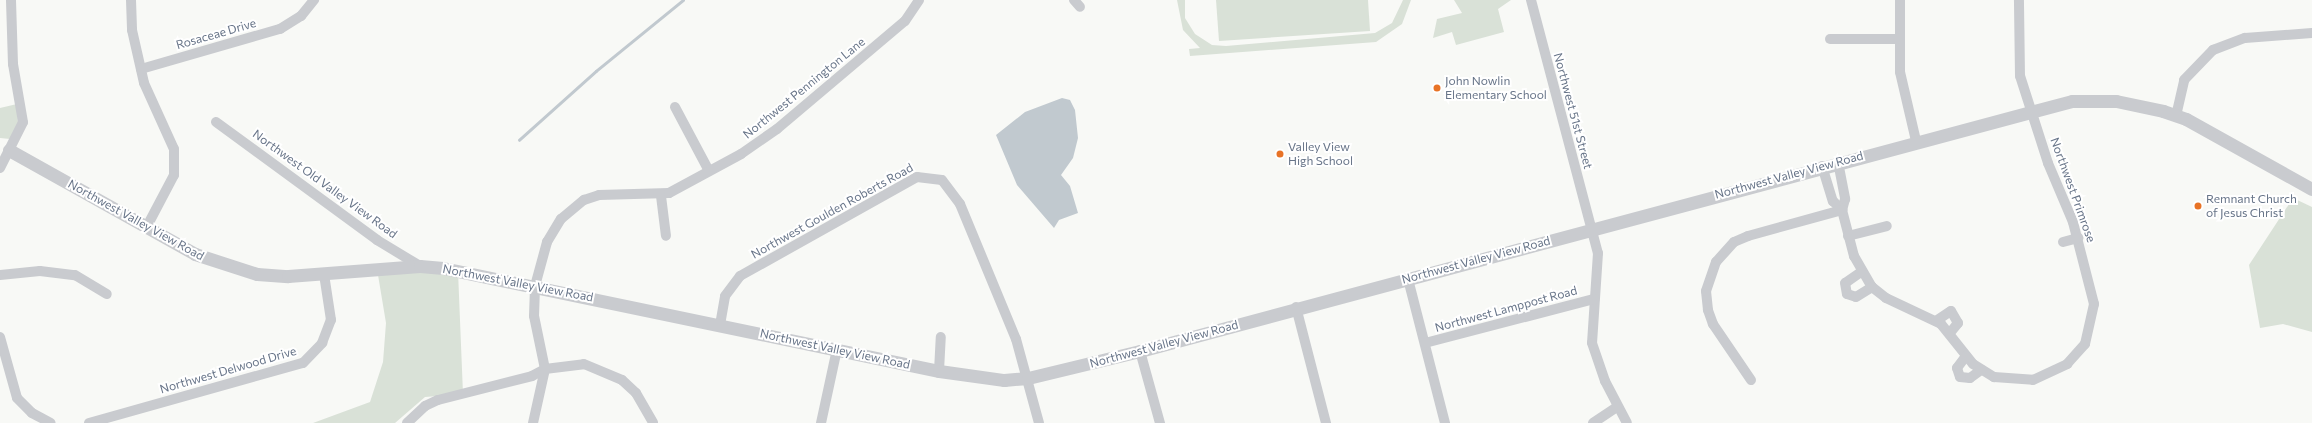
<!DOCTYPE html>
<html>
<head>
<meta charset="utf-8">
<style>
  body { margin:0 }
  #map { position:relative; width:2312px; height:423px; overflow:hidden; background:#f8f9f6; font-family:Commissioner,sans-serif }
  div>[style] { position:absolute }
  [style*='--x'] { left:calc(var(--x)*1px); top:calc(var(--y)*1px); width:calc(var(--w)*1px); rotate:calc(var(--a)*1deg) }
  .green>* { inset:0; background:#d9e1d7 }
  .water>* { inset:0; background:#c1c9cf }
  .stream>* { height:2.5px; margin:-1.25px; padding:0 1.25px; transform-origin:1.25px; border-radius:1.25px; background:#c1c9cf }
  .minor>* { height:10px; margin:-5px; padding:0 5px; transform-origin:5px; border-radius:5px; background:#c9cbcf }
  .tertiary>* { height:13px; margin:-6.5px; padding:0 6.5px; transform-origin:6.5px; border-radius:6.5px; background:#c9cbcf }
  .dots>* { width:11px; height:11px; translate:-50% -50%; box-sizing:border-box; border:2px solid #fff; border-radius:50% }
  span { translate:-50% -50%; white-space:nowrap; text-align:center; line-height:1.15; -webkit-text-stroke:4px #fff; paint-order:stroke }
  .street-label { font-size:12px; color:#677488 }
  .poi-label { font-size:12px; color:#677488 }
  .left { translate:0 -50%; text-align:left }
</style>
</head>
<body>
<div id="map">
  <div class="green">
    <div style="clip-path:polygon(1177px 0,1185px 0,1185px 18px,1195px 34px,1212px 45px,1226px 46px,1375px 33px,1392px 23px,1403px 0,1411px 0,1402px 24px,1376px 42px,1190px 56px,1189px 49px,1200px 48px,1183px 30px)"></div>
    <div style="clip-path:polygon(1216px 0,1368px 0,1370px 31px,1219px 41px)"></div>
    <div style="clip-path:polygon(1454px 0,1511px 0,1498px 9px,1504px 32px,1456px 45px,1452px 32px,1433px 38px,1437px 19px,1462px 13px)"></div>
    <div style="clip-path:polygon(17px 104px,18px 123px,10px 139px,0 138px,0 108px)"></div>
    <div style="clip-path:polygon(2293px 198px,2312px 207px,2312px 332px,2283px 324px,2260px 328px,2249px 265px)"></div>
    <div style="clip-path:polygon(377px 269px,458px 271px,463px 394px,425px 397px,395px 423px,313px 423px,370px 402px,383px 362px,386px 323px)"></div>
  </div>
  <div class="water">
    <div style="clip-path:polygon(1062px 98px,1070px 100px,1075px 110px,1078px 138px,1073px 158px,1061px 175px,1070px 186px,1078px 213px,1059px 220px,1054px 228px,1017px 185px,996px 135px,1025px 112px)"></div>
  </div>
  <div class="stream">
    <div style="--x:519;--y:140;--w:103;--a:-41.9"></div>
    <div style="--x:596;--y:71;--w:112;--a:-39.2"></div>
  </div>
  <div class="minor">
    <div style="--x:131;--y:0;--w:30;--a:88"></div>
    <div style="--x:132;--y:30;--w:54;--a:77.2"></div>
    <div style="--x:144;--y:83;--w:72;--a:65.6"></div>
    <div style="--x:174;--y:149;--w:26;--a:90"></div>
    <div style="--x:174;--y:175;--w:60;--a:117.8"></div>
    <div style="--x:1074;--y:0;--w:9;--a:49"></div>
    <div style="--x:1531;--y:0;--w:262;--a:75.2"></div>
    <div style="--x:1598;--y:253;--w:90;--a:93.8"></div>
    <div style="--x:1592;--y:343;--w:40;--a:71.1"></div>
    <div style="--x:1605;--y:381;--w:47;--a:62.4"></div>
    <div style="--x:1900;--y:0;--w:72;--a:90"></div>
    <div style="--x:1900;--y:72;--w:71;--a:76.9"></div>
    <div style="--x:1830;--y:39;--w:68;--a:0"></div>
    <div style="--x:141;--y:69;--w:145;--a:-16.1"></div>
    <div style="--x:280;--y:29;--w:25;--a:-32"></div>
    <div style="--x:301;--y:16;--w:21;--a:-51"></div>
    <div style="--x:675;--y:107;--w:72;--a:62"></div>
    <div style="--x:2176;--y:116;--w:37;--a:-77"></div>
    <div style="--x:2184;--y:80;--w:42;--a:-46"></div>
    <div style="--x:2213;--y:50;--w:34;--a:-21"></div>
    <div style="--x:2245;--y:38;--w:67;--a:-4.3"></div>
    <div style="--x:216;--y:122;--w:200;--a:36.2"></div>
    <div style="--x:377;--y:240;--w:50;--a:31.2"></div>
    <div style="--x:1838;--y:162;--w:38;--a:79"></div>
    <div style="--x:1845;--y:199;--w:11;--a:105"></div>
    <div style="--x:1822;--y:166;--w:37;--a:73"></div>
    <div style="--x:1833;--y:201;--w:13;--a:45"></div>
    <div style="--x:1842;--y:210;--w:48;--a:75.4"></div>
    <div style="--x:1854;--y:256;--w:36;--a:60"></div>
    <div style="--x:1872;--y:287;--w:18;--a:38"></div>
    <div style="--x:1886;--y:298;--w:61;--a:25.3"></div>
    <div style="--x:1941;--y:324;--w:51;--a:51.3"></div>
    <div style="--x:1973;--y:364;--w:25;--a:32"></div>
    <div style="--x:1994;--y:377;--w:39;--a:4"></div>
    <div style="--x:2033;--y:380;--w:38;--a:-25"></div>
    <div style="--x:2067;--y:364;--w:27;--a:-48"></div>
    <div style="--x:2085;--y:344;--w:41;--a:-77.3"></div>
    <div style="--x:2094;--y:304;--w:85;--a:-104.4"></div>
    <div style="--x:2073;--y:222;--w:64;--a:-113"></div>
    <div style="--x:2048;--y:163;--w:91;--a:-107.8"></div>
    <div style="--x:2020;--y:76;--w:76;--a:-90.8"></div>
    <div style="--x:0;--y:168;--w:51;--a:-63.4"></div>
    <div style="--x:23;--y:122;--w:59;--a:-99.8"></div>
    <div style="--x:13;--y:64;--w:64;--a:-91.8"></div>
    <div style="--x:661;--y:196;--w:40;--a:82.9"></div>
    <div style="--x:1848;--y:236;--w:40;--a:-14.4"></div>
    <div style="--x:2063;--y:242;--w:16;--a:-15"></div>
    <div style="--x:1861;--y:272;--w:19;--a:145"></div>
    <div style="--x:1845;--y:283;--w:11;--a:80"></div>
    <div style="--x:1847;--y:294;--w:9;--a:18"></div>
    <div style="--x:1856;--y:297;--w:19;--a:-32"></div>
    <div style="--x:0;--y:275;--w:40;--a:-5.7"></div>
    <div style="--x:40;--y:271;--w:35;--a:7"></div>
    <div style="--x:75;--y:275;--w:37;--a:31"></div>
    <div style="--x:1408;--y:279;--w:149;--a:75.6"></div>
    <div style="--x:1296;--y:307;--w:120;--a:75.5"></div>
    <div style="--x:1936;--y:321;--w:18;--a:-34"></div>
    <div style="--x:1951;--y:311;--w:14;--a:60"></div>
    <div style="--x:1958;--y:323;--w:13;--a:129"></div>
    <div style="--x:720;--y:325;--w:29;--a:-80"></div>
    <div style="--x:725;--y:296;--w:25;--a:-53"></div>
    <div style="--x:740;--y:276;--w:203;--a:-29.2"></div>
    <div style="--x:917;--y:177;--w:25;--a:7"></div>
    <div style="--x:942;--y:180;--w:30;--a:53"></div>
    <div style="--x:960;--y:204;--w:146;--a:67.5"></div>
    <div style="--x:1016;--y:339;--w:87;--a:74.7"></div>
    <div style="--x:0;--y:337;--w:63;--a:74.4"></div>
    <div style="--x:17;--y:398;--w:21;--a:45"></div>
    <div style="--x:32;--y:413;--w:21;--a:28"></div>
    <div style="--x:1425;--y:343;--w:175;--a:-14.6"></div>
    <div style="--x:1140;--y:351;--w:75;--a:74.5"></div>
    <div style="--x:1966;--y:356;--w:15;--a:127"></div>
    <div style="--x:1957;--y:368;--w:9;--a:72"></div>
    <div style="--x:1960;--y:377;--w:10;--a:6"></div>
    <div style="--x:1970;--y:378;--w:14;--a:-36"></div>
    <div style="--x:939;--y:371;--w:34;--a:-87"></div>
    <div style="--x:1751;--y:380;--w:68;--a:-124.2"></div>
    <div style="--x:1713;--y:324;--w:15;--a:-110"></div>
    <div style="--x:1708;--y:310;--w:19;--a:-96"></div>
    <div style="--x:1706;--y:291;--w:31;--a:-71"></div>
    <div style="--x:1716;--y:262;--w:27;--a:-48"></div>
    <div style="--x:1734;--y:242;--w:15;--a:-23"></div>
    <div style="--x:1748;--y:236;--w:98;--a:-15.5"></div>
    <div style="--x:89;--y:423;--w:222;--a:-15.7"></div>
    <div style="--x:303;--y:363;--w:28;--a:-46"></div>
    <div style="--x:322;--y:343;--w:25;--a:-69"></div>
    <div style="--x:331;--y:320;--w:47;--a:-98.7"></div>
    <div style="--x:407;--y:423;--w:25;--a:-43"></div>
    <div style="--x:425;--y:406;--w:14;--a:-25"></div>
    <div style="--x:438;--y:400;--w:97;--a:-14.3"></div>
    <div style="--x:532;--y:376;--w:15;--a:-28"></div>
    <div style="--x:545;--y:369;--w:39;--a:-7"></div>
    <div style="--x:584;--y:364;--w:41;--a:22.8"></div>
    <div style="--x:622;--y:380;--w:19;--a:43"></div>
    <div style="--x:636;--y:393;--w:34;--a:60"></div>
    <div style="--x:533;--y:423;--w:55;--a:-77.5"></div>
    <div style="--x:545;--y:369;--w:54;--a:-101.7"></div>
    <div style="--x:534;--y:316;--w:30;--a:-88"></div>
    <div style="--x:535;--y:286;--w:46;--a:-74.7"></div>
    <div style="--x:547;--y:242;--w:27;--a:-59"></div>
    <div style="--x:561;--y:219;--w:30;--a:-40"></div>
    <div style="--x:584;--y:200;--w:16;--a:-18"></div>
    <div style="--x:599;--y:195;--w:70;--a:-1.6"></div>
    <div style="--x:669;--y:193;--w:82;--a:-28.4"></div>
    <div style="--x:741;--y:154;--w:44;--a:-34.8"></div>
    <div style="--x:777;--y:129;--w:167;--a:-40.2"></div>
    <div style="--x:905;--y:21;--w:25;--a:-56"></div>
    <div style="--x:821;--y:423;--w:76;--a:-77.8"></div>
    <div style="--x:1593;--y:423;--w:29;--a:-34"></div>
  </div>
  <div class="tertiary">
    <div style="--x:9;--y:150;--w:213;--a:29.2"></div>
    <div style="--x:195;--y:254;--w:65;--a:17.9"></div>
    <div style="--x:257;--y:274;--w:31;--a:4"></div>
    <div style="--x:288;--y:276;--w:132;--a:-4.3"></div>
    <div style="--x:420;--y:266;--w:23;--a:5"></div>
    <div style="--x:443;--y:268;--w:507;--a:11.73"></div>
    <div style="--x:939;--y:371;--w:66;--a:7.9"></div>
    <div style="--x:1004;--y:380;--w:24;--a:-5"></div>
    <div style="--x:1028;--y:378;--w:115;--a:-13.6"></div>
    <div style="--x:1140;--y:351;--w:965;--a:-15.02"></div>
    <div style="--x:2072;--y:101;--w:44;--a:0"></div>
    <div style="--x:2116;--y:101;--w:48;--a:12"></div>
    <div style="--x:2163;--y:111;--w:24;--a:19"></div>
    <div style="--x:2186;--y:119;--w:144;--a:29.1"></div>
  </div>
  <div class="dots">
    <div style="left:1437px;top:88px;background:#e87326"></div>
    <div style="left:1280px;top:154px;background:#e87326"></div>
    <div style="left:2198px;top:206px;background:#e87326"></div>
  </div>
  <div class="street-label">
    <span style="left:216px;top:34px;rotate:-16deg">Rosaceae Drive</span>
    <span style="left:804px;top:88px;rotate:-39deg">Northwest Pennington Lane</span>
    <span style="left:1573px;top:111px;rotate:75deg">Northwest 51st Street</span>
    <span style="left:1789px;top:175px;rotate:-15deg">Northwest Valley View Road</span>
    <span style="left:325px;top:184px;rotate:36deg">Northwest Old Valley View Road</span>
    <span style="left:2073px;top:190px;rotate:70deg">Northwest Primrose</span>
    <span style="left:832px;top:211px;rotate:-29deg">Northwest Goulden Roberts Road</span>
    <span style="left:136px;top:220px;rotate:29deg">Northwest Valley View Road</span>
    <span style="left:1476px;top:260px;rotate:-15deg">Northwest Valley View Road</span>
    <span style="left:518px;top:283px;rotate:11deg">Northwest Valley View Road</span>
    <span style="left:1506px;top:309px;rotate:-15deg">Northwest Lamppost Road</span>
    <span style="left:1164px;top:344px;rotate:-15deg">Northwest Valley View Road</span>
    <span style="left:835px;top:349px;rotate:12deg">Northwest Valley View Road</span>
    <span style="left:228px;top:370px;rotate:-16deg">Northwest Delwood Drive</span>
  </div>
  <div class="poi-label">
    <span class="left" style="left:1445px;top:88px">John Nowlin<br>Elementary School</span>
    <span class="left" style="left:1288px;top:154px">Valley View<br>High School</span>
    <span class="left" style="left:2206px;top:206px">Remnant Church<br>of Jesus Christ</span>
  </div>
</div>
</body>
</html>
